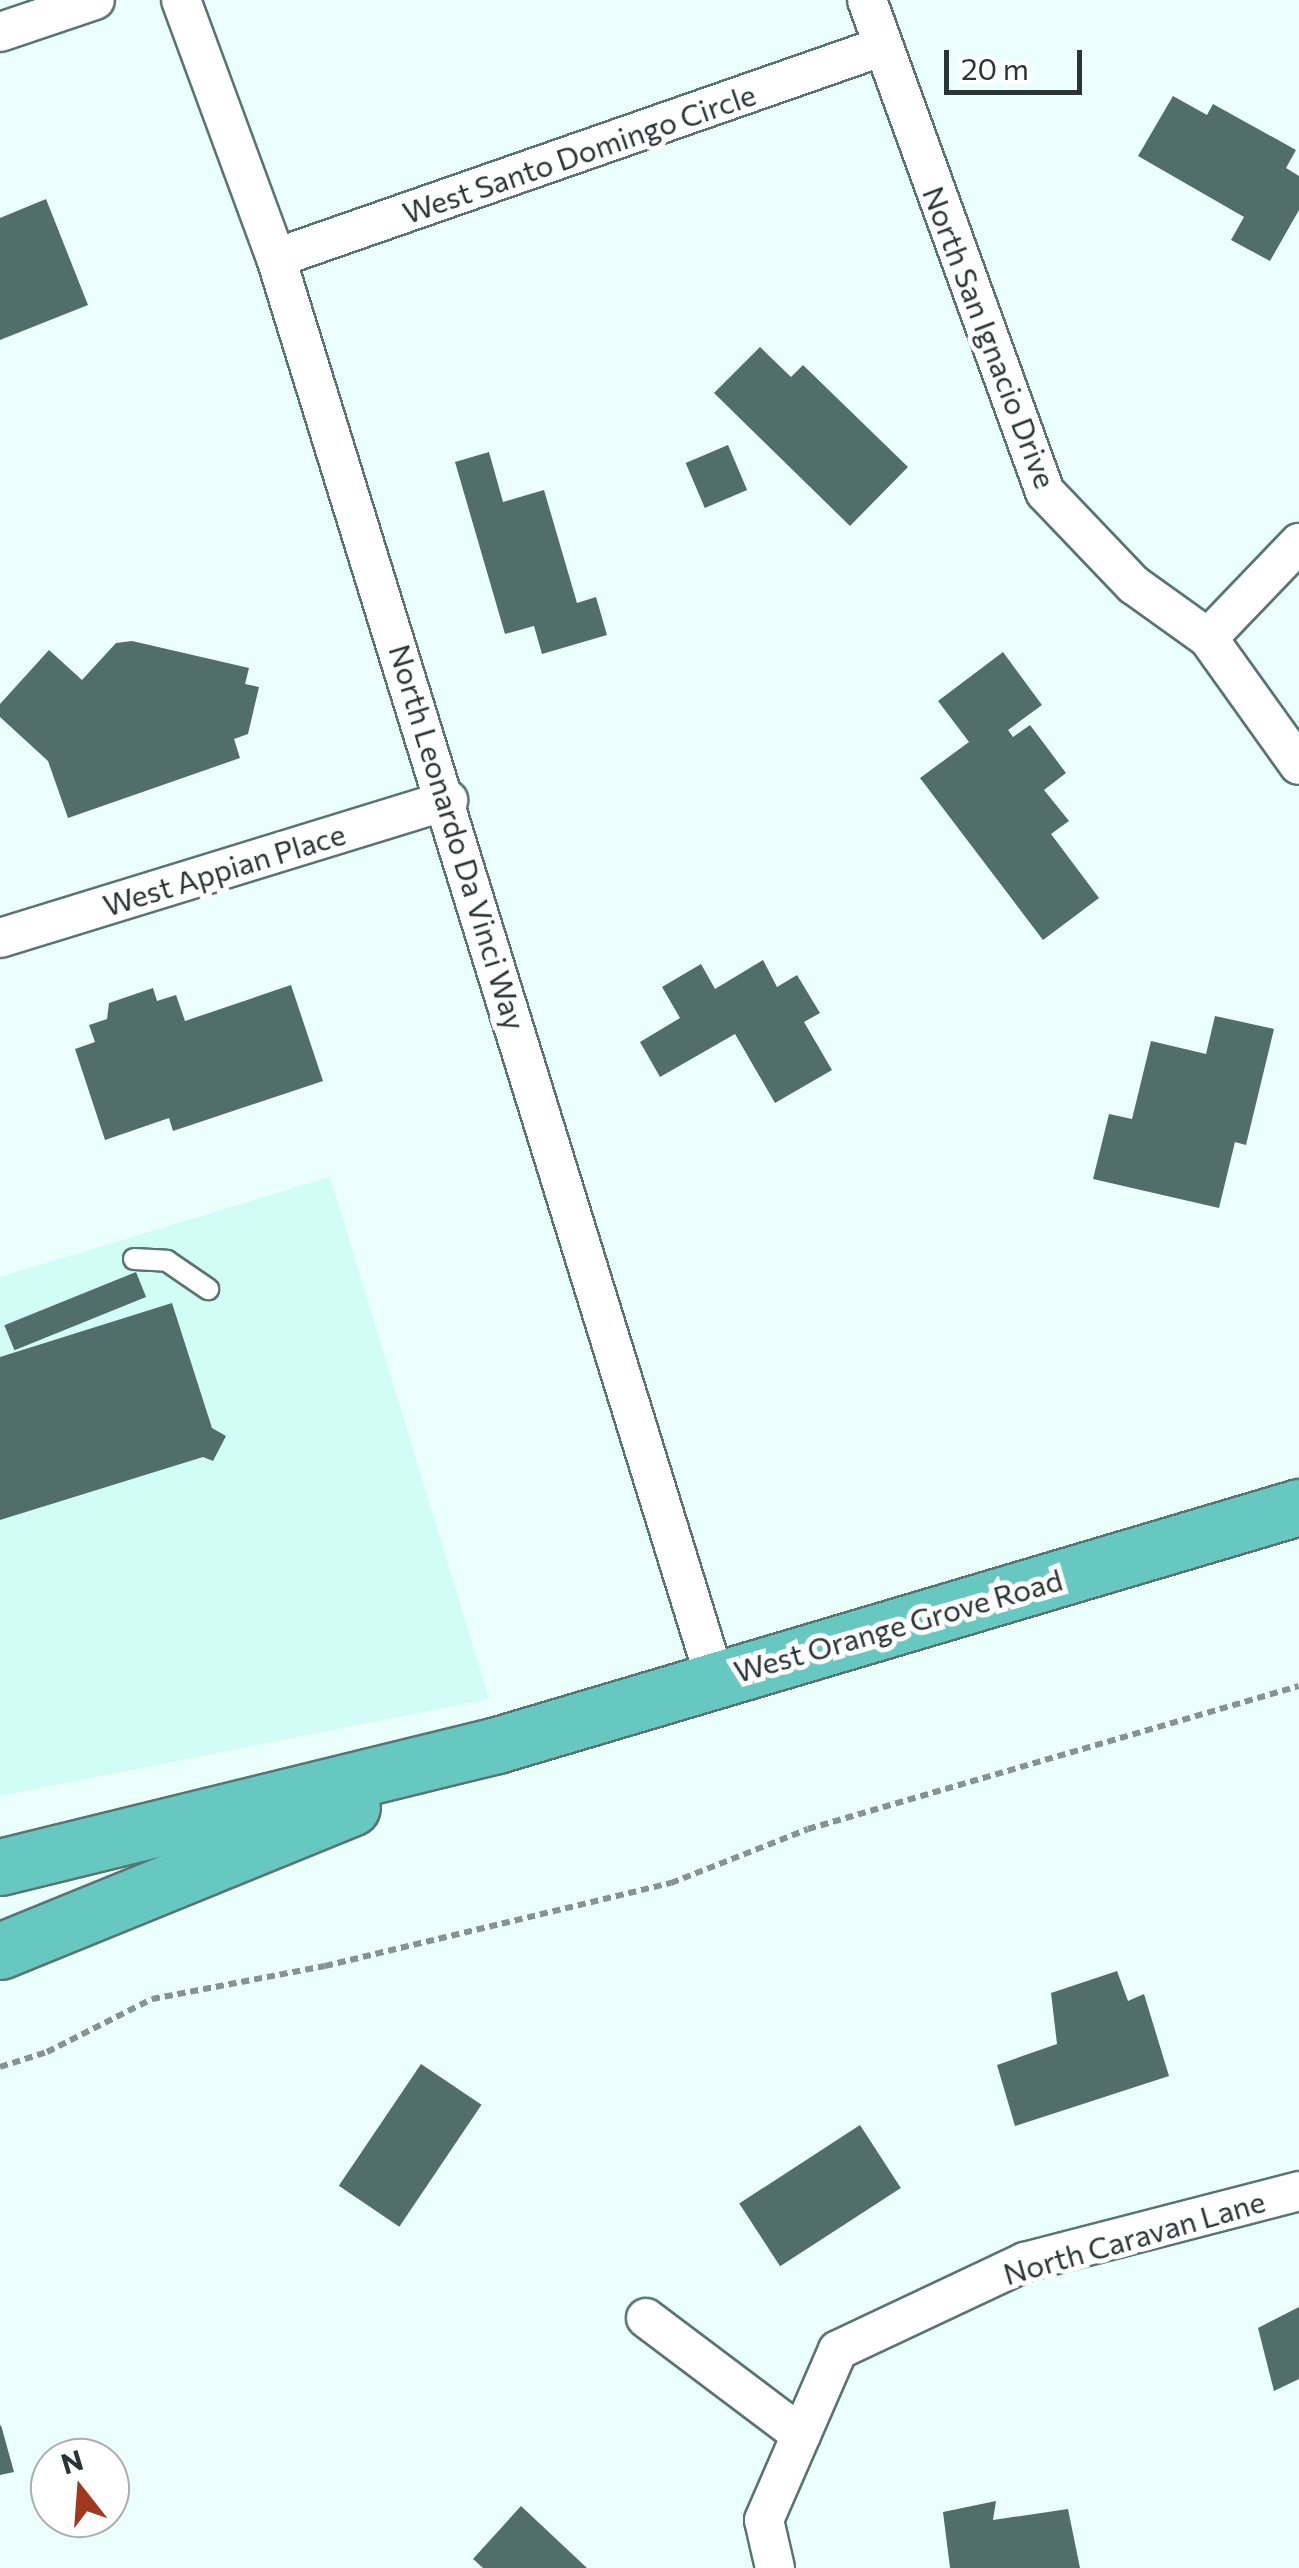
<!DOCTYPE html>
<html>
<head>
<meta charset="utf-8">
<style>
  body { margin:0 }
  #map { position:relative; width:1299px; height:2568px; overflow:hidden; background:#ebfffb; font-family:Commissioner,sans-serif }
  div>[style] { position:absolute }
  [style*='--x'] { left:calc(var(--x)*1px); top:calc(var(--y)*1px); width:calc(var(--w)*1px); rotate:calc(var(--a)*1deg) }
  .built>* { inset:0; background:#d2fdf6 }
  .building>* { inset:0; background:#516e6a; transform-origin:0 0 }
  .path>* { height:6px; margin-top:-3px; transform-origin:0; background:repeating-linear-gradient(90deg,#849491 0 8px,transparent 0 13px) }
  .roads { filter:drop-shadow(2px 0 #587571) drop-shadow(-2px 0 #587571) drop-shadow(0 2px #587571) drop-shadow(0 -2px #587571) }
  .service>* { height:20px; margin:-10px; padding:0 10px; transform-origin:10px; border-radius:10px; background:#fff }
  .minor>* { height:38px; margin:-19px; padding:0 19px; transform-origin:19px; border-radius:19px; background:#fff }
  .primary>* { height:55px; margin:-27.5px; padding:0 27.5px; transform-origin:27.5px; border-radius:27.5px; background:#66c8c0 }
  span { translate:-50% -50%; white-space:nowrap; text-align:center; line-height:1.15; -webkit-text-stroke:10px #fff; paint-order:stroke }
  .street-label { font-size:30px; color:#2a3634 }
  .north { position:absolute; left:30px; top:2438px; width:100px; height:100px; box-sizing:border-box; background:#fff; border:2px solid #aaafae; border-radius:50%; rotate:343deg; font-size:28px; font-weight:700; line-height:40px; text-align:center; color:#2a3634 }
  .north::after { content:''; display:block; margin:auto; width:35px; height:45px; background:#a0371f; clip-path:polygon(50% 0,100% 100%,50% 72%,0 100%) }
  .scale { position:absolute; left:944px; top:50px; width:138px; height:45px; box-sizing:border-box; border:5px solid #2a3634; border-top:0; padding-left:12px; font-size:30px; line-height:35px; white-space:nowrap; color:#2a3634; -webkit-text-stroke:8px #fff; paint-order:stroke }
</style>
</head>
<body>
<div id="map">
  <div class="built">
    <div style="clip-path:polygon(330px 1177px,489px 1699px,0 1796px,0 1277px)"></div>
  </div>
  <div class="building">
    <div style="clip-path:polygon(1173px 96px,1207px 115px,1213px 104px,1296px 150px,1286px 168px,1299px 176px,1299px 210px,1270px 261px,1231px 240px,1244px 217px,1138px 156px)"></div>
    <div style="clip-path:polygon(46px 199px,88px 305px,0 340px,0 218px)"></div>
    <div style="clip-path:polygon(760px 347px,791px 377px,803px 365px,908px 467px,850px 526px,714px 393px)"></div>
    <div style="left:728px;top:445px;width:49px;height:46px;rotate:67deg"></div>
    <div style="clip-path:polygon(489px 452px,503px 502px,544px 490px,577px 603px,596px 597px,607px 635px,542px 654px,534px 626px,505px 634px,455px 462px)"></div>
    <div style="clip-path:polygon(132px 641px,249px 668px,245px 684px,259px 687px,248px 734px,234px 739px,240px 758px,68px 818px,48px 761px,0 717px,0 704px,49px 650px,82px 680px,116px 643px)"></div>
    <div style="clip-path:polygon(1003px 652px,1042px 705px,1008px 730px,1013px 737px,1030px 725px,1066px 773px,1044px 790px,1069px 821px,1051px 834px,1099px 898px,1043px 940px,920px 778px,969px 742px,938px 701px)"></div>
    <div style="clip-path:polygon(763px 960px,777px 987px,797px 975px,820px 1013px,804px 1022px,832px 1070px,775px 1103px,735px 1034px,660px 1077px,640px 1042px,680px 1018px,662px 987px,701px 964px,715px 989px)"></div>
    <div style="clip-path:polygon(291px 985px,323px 1081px,173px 1131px,169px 1118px,105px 1140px,75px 1049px,95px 1042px,89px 1025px,107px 1019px,109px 1003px,153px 988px,157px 1001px,176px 995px,185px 1021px)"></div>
    <div style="clip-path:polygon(1215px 1016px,1274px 1029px,1246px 1145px,1235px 1142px,1219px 1208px,1093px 1179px,1109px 1114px,1132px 1119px,1151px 1041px,1206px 1054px)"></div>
    <div style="left:136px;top:1272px;width:27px;height:142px;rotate:68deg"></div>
    <div style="clip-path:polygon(172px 1303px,212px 1428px,226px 1436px,213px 1461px,203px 1457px,0 1520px,0 1357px)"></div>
    <div style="clip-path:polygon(1117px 1971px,1128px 2001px,1144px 1994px,1169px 2076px,1015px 2126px,997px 2065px,1057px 2044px,1051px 1993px)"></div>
    <div style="left:421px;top:2064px;width:73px;height:147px;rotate:34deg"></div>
    <div style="left:860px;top:2125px;width:75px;height:144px;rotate:57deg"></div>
    <div style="clip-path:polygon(1299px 2307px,1299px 2379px,1274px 2391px,1258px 2328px)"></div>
    <div style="clip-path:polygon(1px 2425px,14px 2472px,0 2475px,0 2426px)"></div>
    <div style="clip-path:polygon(996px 2501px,993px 2520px,1068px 2509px,1080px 2568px,950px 2568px,943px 2512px)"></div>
    <div style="clip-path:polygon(521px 2506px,587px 2568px,483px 2568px,473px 2559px)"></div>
  </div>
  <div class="path">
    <div style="--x:0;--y:2067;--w:49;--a:-17.7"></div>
    <div style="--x:47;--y:2052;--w:118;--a:-26.8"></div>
    <div style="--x:152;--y:1999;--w:176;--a:-10.8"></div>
    <div style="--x:325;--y:1966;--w:356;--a:-13.5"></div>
    <div style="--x:671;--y:1883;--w:147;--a:-21.5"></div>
    <div style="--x:808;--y:1829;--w:511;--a:-16.24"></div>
  </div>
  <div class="roads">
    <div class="service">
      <div style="--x:134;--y:1259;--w:33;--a:3"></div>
      <div style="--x:167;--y:1261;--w:50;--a:34.3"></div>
    </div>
    <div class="minor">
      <div style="--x:181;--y:0;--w:275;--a:69.8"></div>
      <div style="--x:276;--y:258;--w:1487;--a:72.83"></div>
      <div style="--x:867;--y:0;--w:523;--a:70.11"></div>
      <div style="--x:1045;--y:492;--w:129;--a:46.3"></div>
      <div style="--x:1134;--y:585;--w:91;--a:35.6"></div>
      <div style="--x:1208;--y:638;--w:156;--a:54.4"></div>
      <div style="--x:0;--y:32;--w:100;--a:-18.6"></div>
      <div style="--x:276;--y:258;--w:641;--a:-19.23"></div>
      <div style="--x:1208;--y:638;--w:132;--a:-46.2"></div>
      <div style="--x:0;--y:938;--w:469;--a:-17.1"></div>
      <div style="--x:646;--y:2318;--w:194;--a:37"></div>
      <div style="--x:775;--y:2568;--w:49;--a:-102.9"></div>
      <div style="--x:764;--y:2520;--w:185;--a:-66.5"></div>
      <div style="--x:838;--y:2350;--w:207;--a:-25.2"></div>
      <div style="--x:1025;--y:2262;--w:283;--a:-14.5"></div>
    </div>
    <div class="primary">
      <div style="--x:0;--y:1867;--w:512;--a:-13.79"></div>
      <div style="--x:497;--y:1745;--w:837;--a:-16.53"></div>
      <div style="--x:0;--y:1951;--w:380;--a:-22.2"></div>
    </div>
  </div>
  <div class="street-label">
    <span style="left:579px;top:153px;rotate:-19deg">West Santo Domingo Circle</span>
    <span style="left:990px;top:337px;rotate:69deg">North San Ignacio Drive</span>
    <span style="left:458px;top:837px;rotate:73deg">North Leonardo Da Vinci Way</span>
    <span style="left:224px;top:869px;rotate:-17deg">West Appian Place</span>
    <span style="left:898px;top:1625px;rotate:-16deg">West Orange Grove Road</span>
    <span style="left:1134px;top:2237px;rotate:-16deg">North Caravan Lane</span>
  </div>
  <div class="north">N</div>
  <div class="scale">20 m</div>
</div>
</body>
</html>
